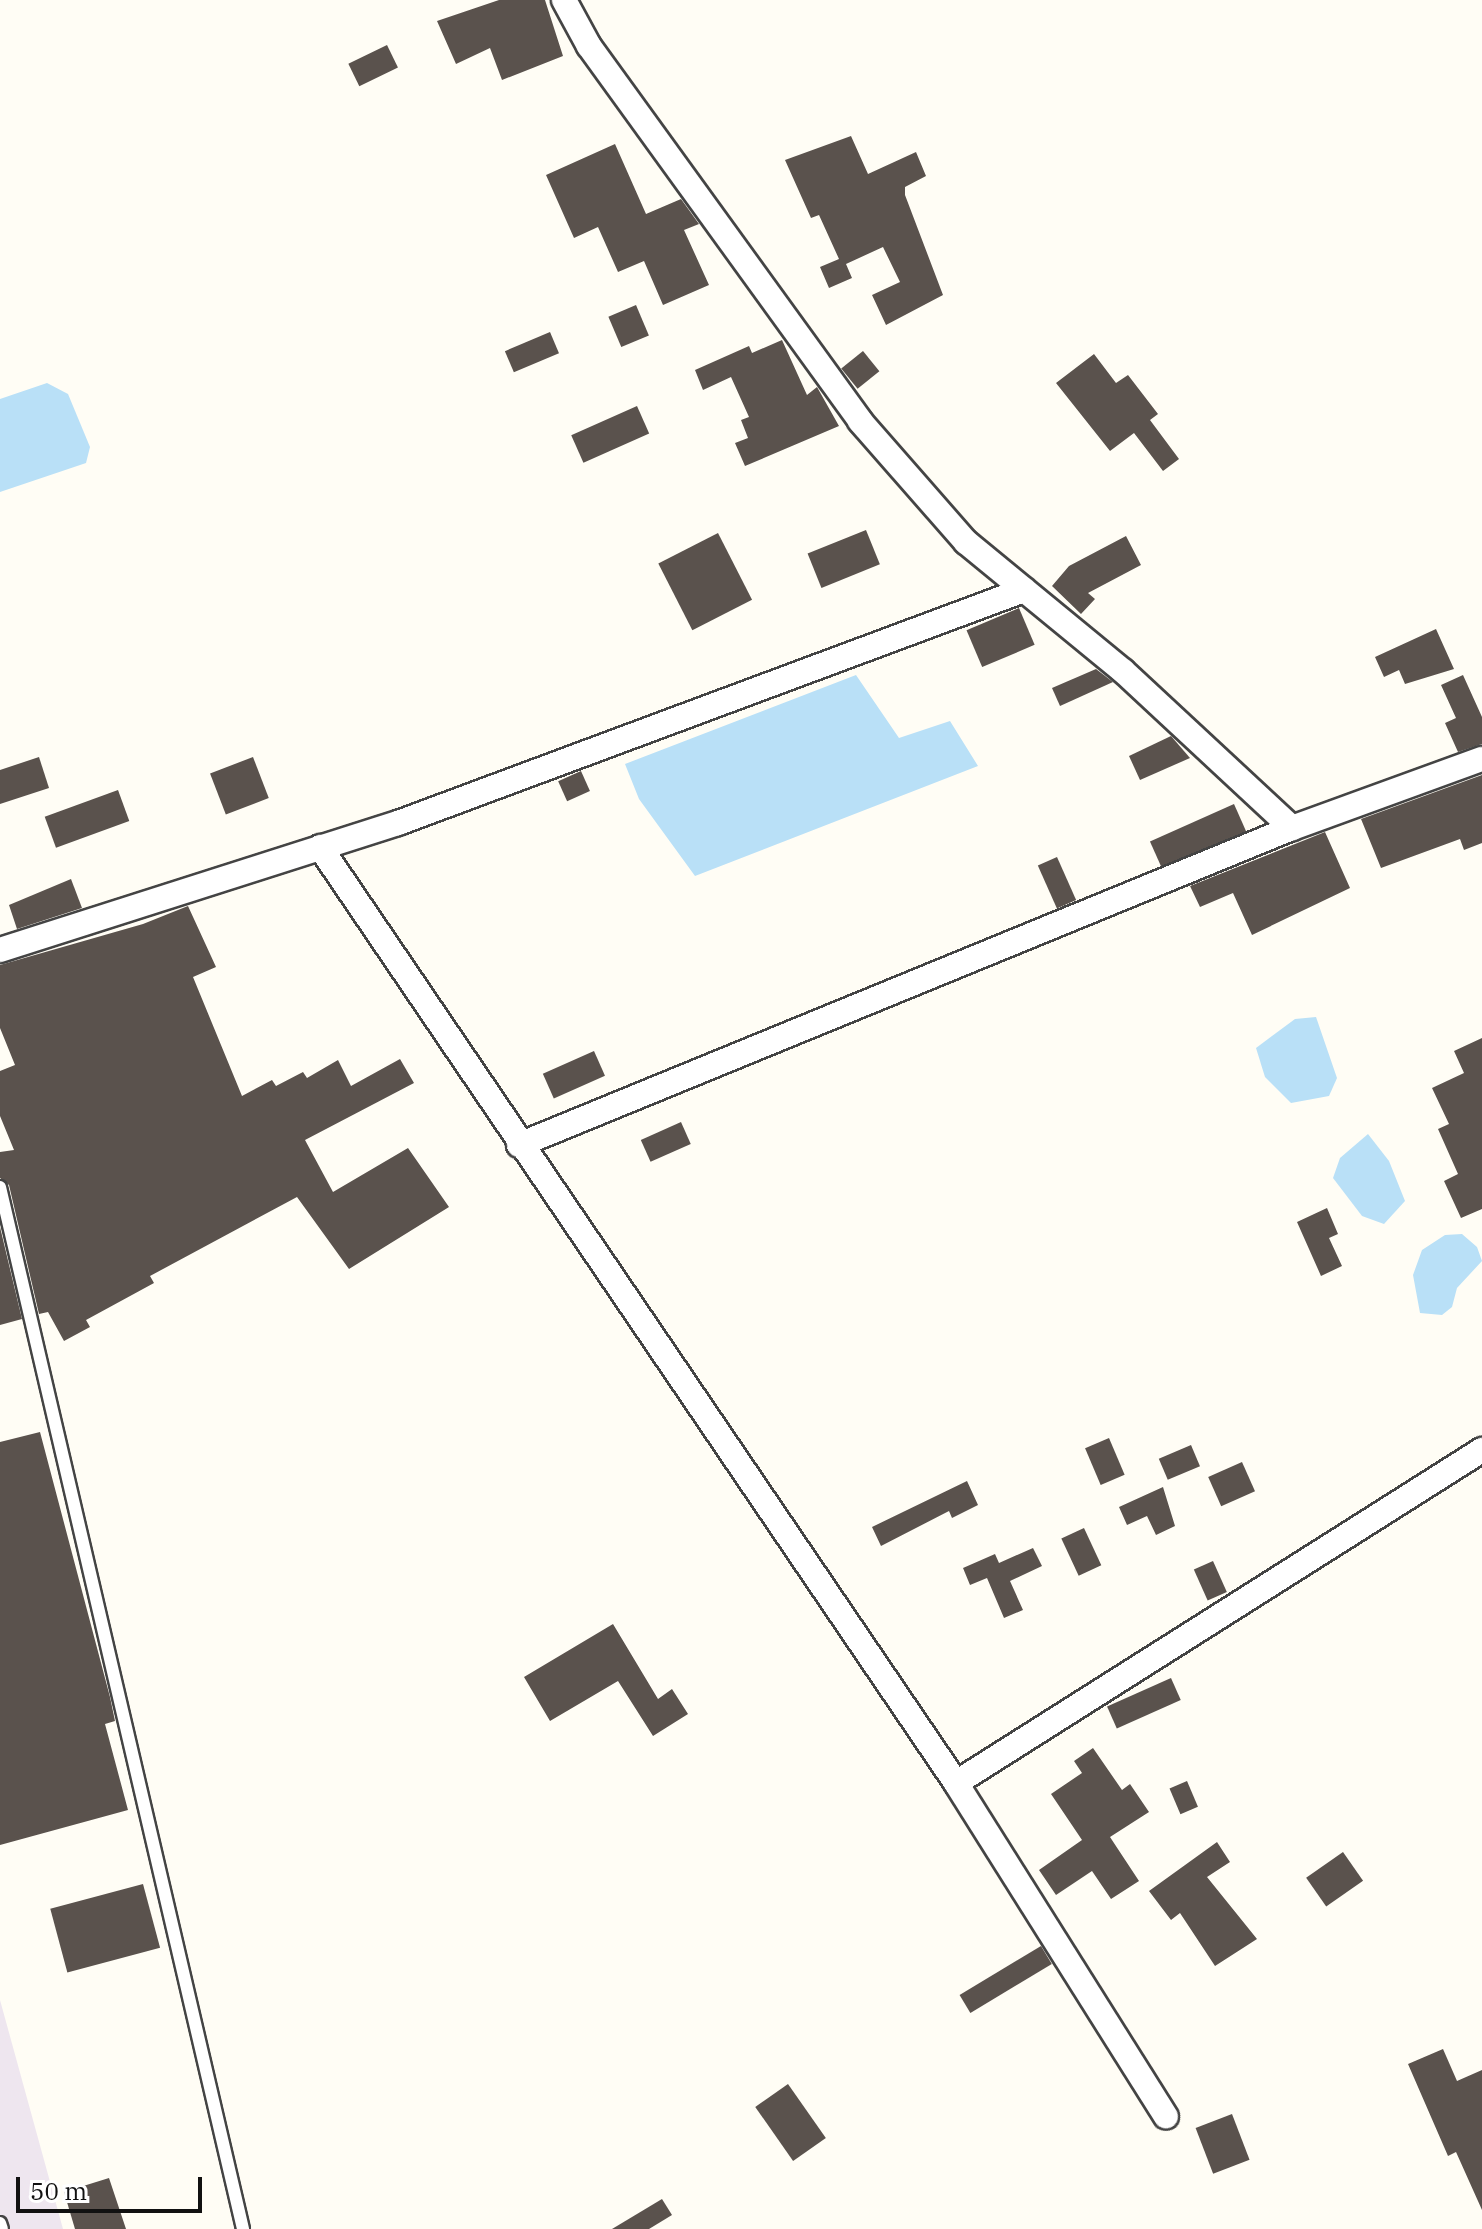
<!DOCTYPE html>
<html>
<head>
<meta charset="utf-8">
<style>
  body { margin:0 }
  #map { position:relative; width:1482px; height:2229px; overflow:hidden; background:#fffdf5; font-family:"IBM Plex Serif",serif }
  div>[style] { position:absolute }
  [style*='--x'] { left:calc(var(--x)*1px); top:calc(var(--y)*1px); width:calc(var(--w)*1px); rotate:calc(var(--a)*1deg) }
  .industrial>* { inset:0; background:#eee6ef }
  .water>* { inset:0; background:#b9e0f7 }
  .building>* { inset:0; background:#5a524d; transform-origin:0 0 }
  .roads { filter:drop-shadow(2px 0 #444) drop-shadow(-2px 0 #444) drop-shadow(0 2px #444) drop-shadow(0 -2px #444) }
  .lane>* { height:12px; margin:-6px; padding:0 6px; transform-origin:6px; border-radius:6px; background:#fff }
  .street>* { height:24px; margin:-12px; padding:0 12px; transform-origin:12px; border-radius:12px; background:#fff }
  span { translate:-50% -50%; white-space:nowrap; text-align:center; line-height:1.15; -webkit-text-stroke:8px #fff; paint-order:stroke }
  .scale { position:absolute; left:16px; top:2177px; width:186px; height:36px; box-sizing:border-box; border:4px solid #111; border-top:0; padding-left:10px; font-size:24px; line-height:28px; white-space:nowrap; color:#111; -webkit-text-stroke:6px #fff; paint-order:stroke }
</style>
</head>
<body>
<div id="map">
  <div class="industrial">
    <div style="clip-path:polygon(0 2000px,63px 2229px,0 2229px)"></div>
  </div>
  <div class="water">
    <div style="clip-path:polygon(47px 383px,68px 394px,90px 447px,86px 463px,0 492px,0 399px)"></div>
    <div style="clip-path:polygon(856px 675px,899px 738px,950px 721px,978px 766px,695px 876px,639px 799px,625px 764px)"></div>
    <div style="clip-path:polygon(1316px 1017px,1337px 1078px,1329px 1096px,1291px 1103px,1265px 1077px,1256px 1048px,1295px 1019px)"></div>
    <div style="clip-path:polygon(1368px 1134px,1389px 1161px,1405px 1201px,1384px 1224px,1362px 1216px,1333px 1178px,1340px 1158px)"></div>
    <div style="clip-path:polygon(1462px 1234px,1477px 1247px,1482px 1261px,1457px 1288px,1452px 1307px,1442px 1315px,1420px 1313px,1413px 1275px,1422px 1250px,1445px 1235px)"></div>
  </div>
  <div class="building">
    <div style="clip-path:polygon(499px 0,545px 0,563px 56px,502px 80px,490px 48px,456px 64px,437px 21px)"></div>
    <div style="left:387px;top:45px;width:25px;height:43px;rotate:64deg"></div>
    <div style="clip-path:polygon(851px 136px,868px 174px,916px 152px,926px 176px,905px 187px,905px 195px,943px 295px,886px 325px,872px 295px,900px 282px,883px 247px,846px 264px,852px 278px,829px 288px,820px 267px,839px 259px,819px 215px,811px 218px,785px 160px)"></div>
    <div style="clip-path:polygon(615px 144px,646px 214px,681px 199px,699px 224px,684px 230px,709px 285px,663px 305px,644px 261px,618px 272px,598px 227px,574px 238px,546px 175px)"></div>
    <div style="left:636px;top:305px;width:33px;height:30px;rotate:67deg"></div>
    <div style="left:550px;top:332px;width:23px;height:49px;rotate:67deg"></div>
    <div style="clip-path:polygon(782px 340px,807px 395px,817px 387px,839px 426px,745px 466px,735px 443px,748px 438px,741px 420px,749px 417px,731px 377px,703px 390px,695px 370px,749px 346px,752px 353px)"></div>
    <div style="left:863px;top:351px;width:26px;height:28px;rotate:51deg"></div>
    <div style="clip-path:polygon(1094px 354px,1116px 383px,1128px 375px,1158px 414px,1150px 420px,1179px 459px,1163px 471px,1134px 433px,1110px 451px,1056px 383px)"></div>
    <div style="left:637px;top:406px;width:30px;height:72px;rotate:66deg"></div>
    <div style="left:866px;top:530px;width:37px;height:63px;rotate:68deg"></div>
    <div style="left:718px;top:533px;width:75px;height:67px;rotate:63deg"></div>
    <div style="clip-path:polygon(1126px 536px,1141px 565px,1088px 593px,1095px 599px,1081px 614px,1052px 586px,1069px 566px)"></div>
    <div style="left:1019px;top:608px;width:40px;height:57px;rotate:67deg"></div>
    <div style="clip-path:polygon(1436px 629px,1454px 669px,1405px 684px,1399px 670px,1384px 677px,1375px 657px)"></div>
    <div style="clip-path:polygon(1096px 669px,1113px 682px,1060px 706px,1052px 688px)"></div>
    <div style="clip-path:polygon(1463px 675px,1482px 717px,1482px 744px,1458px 752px,1445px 723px,1456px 718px,1441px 685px)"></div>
    <div style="clip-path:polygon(1171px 736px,1190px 758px,1140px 780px,1129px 756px)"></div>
    <div style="clip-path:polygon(39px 757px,49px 788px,0 804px,0 770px)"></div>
    <div style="left:253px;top:757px;width:44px;height:46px;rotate:69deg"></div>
    <div style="left:581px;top:771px;width:22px;height:25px;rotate:66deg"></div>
    <div style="clip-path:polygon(1482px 775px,1482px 843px,1464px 850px,1460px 839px,1381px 868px,1361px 819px)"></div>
    <div style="left:118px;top:790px;width:33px;height:78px;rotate:70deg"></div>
    <div style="left:1234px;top:804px;width:30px;height:92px;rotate:66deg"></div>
    <div style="clip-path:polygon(1325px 832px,1350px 888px,1252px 935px,1233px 893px,1200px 907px,1190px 886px)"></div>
    <div style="left:1057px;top:857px;width:47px;height:21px;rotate:66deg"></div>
    <div style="clip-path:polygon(71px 879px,82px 908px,17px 929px,9px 905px)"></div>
    <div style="clip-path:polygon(188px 906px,216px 967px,193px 977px,242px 1096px,272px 1080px,276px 1086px,303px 1072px,307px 1078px,338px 1060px,351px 1086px,400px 1059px,414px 1083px,305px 1140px,333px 1192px,408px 1148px,449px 1207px,349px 1269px,297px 1197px,150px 1276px,154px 1283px,86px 1320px,90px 1327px,64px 1341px,48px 1312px,39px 1314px,9px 1185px,0 1178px,0 1152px,14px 1150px,0 1116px,0 1071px,15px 1065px,0 1028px,0 965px,143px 924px)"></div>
    <div style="clip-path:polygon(1482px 1038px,1482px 1209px,1461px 1218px,1444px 1181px,1458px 1174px,1438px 1129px,1449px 1124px,1432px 1088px,1464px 1073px,1454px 1051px)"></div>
    <div style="left:594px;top:1051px;width:27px;height:56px;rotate:66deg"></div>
    <div style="left:681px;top:1122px;width:24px;height:44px;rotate:66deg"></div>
    <div style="clip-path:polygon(1327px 1208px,1338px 1234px,1329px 1238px,1342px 1266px,1321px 1276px,1297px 1222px)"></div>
    <div style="clip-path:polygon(0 1227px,22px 1319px,0 1325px)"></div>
    <div style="clip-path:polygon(40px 1432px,110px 1697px,115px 1721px,105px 1724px,128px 1810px,0 1845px,0 1442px)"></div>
    <div style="left:1109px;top:1438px;width:40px;height:26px;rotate:67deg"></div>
    <div style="left:1191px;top:1445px;width:23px;height:35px;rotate:67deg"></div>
    <div style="left:1242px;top:1462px;width:32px;height:37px;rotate:66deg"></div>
    <div style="clip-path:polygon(967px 1481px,978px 1505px,952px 1518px,949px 1511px,881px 1546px,872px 1527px)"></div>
    <div style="clip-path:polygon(1163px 1487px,1175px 1526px,1156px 1535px,1147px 1516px,1127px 1525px,1119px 1507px)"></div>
    <div style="left:1084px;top:1528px;width:41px;height:25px;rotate:65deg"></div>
    <div style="clip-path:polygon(1033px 1548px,1042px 1566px,1010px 1581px,1023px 1610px,1004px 1618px,987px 1578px,970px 1585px,963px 1568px,995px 1554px,999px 1563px)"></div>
    <div style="left:1213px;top:1561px;width:34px;height:21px;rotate:66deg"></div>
    <div style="clip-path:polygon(613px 1624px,658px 1699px,672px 1689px,688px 1714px,653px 1736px,618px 1681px,550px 1721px,524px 1677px)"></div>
    <div style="left:1171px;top:1678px;width:24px;height:70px;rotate:66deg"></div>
    <div style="clip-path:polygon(1093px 1748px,1122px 1790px,1130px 1784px,1149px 1812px,1110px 1837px,1139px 1881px,1111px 1899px,1092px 1871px,1056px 1895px,1039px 1870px,1082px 1840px,1051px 1794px,1082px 1773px,1074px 1761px)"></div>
    <div style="left:1187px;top:1781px;width:28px;height:19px;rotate:67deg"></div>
    <div style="clip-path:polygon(1217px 1842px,1230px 1862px,1207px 1877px,1257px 1939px,1215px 1966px,1180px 1913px,1171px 1920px,1149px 1891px)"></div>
    <div style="left:1343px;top:1852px;width:35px;height:45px;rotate:55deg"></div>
    <div style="left:143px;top:1884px;width:66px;height:96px;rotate:75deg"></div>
    <div style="left:1041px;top:1946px;width:21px;height:95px;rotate:59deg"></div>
    <div style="clip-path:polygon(1443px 2049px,1457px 2081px,1482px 2070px,1482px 2210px,1456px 2152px,1448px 2156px,1408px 2064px)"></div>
    <div style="left:788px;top:2084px;width:66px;height:40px;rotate:55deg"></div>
    <div style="left:1232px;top:2114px;width:49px;height:39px;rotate:69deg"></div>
    <div style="clip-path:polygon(109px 2178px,126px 2229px,75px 2229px,64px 2192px)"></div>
    <div style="clip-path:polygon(662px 2199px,672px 2215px,649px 2229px,612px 2229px)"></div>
  </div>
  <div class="roads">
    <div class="lane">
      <div style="--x:0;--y:1187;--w:1070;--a:76.87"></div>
      <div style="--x:0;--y:2223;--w:6;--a:72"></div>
    </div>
    <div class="street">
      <div style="--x:564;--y:0;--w:52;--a:61.5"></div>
      <div style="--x:589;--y:46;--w:463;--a:54.1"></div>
      <div style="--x:860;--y:421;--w:161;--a:48.8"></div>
      <div style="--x:966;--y:542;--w:203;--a:39.4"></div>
      <div style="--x:1123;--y:671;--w:231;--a:42.9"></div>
      <div style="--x:320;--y:847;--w:1132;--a:55.8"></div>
      <div style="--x:956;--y:1783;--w:623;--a:-32.34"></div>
      <div style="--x:0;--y:950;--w:418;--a:-17.7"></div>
      <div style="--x:398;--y:823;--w:668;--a:-20.42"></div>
      <div style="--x:519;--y:1145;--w:835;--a:-22.3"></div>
      <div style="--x:1292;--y:828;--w:202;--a:-20"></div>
      <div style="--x:956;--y:1783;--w:394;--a:57.8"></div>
    </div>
  </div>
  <div class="scale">50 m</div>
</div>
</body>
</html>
